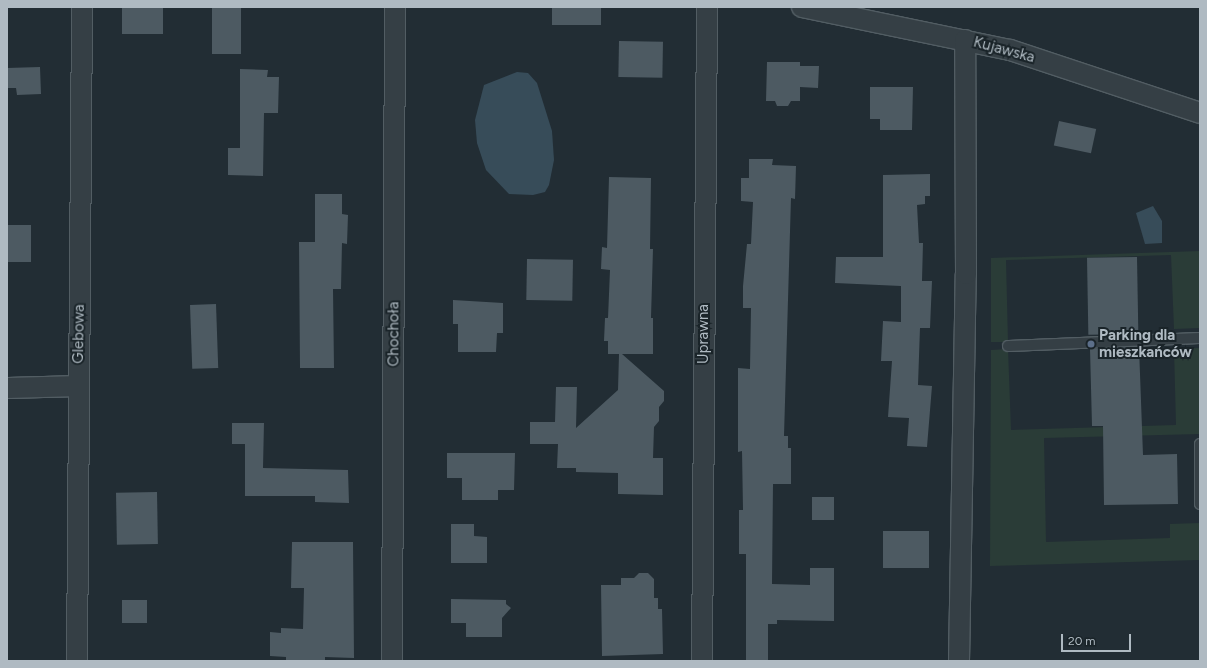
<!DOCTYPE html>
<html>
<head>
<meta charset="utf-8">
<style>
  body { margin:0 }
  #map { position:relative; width:1207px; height:668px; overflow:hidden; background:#222d34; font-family:Figtree,sans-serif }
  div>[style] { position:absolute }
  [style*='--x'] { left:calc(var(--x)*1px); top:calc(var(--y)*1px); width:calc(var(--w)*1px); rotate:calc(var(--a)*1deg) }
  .green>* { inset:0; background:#2a3c37 }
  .water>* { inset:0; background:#374c59 }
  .building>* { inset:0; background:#4d5a62; transform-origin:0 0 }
  .roads { filter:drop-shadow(1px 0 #525d63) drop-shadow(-1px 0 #525d63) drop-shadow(0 1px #525d63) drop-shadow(0 -1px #525d63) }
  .lane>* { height:10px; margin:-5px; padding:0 5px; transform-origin:5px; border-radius:5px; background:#353f45 }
  .street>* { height:20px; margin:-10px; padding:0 10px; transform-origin:10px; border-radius:10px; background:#353f45 }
  .dots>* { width:11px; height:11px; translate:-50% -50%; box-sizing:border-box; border:2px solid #1a2429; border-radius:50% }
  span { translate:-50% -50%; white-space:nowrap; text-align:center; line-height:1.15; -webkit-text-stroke:4px #1a2429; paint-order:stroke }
  .street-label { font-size:15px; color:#afbac2 }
  .poi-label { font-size:15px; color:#afbac2; font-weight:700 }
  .left { translate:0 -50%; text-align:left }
  .frame { position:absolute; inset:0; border:8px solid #afbac2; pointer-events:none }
  .scale { position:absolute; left:1061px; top:634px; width:70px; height:18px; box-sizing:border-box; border:2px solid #afbac2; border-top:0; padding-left:5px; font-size:12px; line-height:14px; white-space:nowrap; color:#afbac2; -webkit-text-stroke:3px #1a2429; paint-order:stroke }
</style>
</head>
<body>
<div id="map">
  <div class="green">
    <div style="clip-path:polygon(1200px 251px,1200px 328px,1174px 329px,1171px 255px,1006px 260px,1008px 342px,991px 342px,991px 258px)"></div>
    <div style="clip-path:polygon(1200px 348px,1200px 434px,1044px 438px,1046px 542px,1170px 538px,1170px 524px,1200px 523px,1199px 560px,990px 566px,991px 350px,1008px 349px,1011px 430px,1176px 425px,1174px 349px)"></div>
  </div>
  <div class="water">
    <div style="clip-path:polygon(517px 72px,528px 73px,537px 83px,552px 131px,554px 160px,549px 185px,545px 192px,533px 195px,509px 194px,486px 170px,477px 143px,475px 120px,484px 85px)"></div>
    <div style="clip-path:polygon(1153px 206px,1162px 221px,1162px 243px,1145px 244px,1136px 213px)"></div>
  </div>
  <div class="building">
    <div style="left:122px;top:7px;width:41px;height:27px"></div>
    <div style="left:212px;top:7px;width:29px;height:47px"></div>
    <div style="left:552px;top:7px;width:49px;height:18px"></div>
    <div style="left:619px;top:41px;width:44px;height:36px;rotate:1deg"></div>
    <div style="clip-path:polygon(767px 62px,800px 62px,800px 66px,819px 66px,818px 88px,800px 87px,800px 101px,791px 101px,788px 106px,777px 106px,775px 101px,766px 101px)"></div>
    <div style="clip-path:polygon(40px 67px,41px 94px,17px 95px,16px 88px,7px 88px,7px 68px)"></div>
    <div style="clip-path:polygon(240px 69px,268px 70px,267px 77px,279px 77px,278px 113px,264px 113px,263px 176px,228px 175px,228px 148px,240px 148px)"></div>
    <div style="clip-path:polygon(870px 87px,913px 87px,912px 130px,880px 130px,880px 119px,870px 119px)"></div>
    <div style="left:1059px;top:121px;width:38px;height:25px;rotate:12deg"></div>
    <div style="clip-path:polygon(749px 159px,773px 159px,772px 165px,796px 166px,795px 199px,791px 198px,784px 436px,788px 436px,788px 448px,791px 448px,791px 484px,773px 484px,772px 584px,810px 585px,810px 568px,834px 568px,834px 621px,777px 620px,777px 624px,768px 624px,768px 661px,746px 661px,746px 554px,739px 554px,739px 510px,743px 510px,742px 451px,738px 452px,738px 368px,750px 369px,751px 308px,743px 308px,743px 286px,747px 244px,751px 244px,753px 202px,741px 201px,741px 178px,749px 178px)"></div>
    <div style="clip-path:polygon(930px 174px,930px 196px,925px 196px,925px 204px,917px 205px,919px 243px,923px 243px,922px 281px,932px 281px,930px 328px,920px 328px,918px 385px,932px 386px,927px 447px,907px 446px,909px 418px,888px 417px,892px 361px,881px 361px,883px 321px,901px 322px,901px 286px,835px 283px,836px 257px,883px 257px,883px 175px)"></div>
    <div style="clip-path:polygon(609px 177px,651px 178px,650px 249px,653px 249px,651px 318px,653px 318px,653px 354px,622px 354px,664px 391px,664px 401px,659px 407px,659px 421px,654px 427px,653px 458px,663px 458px,663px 495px,618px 494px,618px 473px,576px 472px,576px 468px,557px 468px,558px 444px,530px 444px,530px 422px,555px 422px,556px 387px,577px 387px,576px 428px,618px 390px,619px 354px,608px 354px,608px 341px,604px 341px,605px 318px,608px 318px,610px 270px,601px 269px,602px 247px,607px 248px)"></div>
    <div style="clip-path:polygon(315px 194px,342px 194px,342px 214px,348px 215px,347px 244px,342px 243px,341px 289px,333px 289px,334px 368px,300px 368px,299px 242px,315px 242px)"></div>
    <div style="left:7px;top:225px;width:24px;height:37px"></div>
    <div style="left:1137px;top:257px;width:77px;height:50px;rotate:89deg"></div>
    <div style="left:527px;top:259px;width:46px;height:41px;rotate:1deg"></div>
    <div style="clip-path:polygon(453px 300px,503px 303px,503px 333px,497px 333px,496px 352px,458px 352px,458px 324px,453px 324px)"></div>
    <div style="left:216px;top:304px;width:64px;height:26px;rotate:88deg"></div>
    <div style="clip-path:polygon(1139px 347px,1143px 455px,1177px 454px,1178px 504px,1104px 505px,1103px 426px,1092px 426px,1090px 349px)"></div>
    <div style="clip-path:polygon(232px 423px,264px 423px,263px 468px,348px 470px,349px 503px,315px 502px,315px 496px,245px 496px,245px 444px,232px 444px)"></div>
    <div style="clip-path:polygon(447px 453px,515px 453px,514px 490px,498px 490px,498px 500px,462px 500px,462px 478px,447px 478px)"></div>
    <div style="left:157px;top:492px;width:52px;height:41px;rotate:89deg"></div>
    <div style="left:812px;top:497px;width:22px;height:23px"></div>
    <div style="clip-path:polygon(451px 524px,474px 524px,474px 536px,487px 537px,487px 563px,451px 563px)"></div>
    <div style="left:883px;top:531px;width:46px;height:37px"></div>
    <div style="clip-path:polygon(292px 542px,353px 542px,354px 658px,325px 657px,325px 661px,286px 661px,286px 657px,270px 656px,270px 632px,281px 633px,281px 628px,303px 629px,304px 588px,291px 588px)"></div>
    <div style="clip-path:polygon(639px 573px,648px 573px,654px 579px,654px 598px,658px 598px,658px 609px,662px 609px,663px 654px,602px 656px,601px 585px,621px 585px,621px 578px,634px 578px)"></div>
    <div style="clip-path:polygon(451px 599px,506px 600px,506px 604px,511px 608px,502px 618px,502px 637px,466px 637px,466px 623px,451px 623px)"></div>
    <div style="left:147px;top:600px;width:23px;height:25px;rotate:90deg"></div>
  </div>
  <div class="roads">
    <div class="lane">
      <div style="--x:1008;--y:346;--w:192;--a:-2.4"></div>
      <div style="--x:1200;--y:504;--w:60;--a:-90"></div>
    </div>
    <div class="street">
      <div style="--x:802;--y:7;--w:212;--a:11.7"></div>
      <div style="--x:1010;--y:50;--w:200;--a:18.3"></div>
      <div style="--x:7;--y:388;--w:71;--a:-1.6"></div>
      <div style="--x:77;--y:661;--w:654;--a:-89.56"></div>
      <div style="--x:392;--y:661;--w:654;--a:-89.74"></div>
      <div style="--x:702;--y:661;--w:654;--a:-89.56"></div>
      <div style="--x:959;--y:661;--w:387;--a:-89"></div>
      <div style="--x:966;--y:274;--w:234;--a:-90.2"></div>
    </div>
  </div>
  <div class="dots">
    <div style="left:1091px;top:344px;background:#5c6f8a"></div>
  </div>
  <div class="street-label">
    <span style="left:1004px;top:50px;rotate:15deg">Kujawska</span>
    <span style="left:79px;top:334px;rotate:-89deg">Glebowa</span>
    <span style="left:394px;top:334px;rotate:-90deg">Chochoła</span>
    <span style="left:704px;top:334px;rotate:-90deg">Uprawna</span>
  </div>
  <div class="poi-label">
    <span class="left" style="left:1099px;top:344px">Parking dla<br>mieszkańców</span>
  </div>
  <div class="frame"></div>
  <div class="scale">20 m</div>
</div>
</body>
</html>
